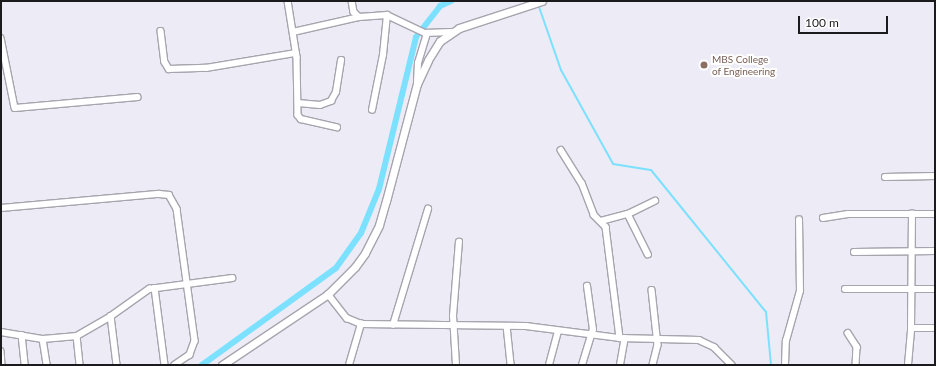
<!DOCTYPE html>
<html>
<head>
<meta charset="utf-8">
<style>
  body { margin:0 }
  #map { position:relative; width:936px; height:366px; overflow:hidden; background:#edebf5; font-family:Lato,sans-serif }
  div>[style] { position:absolute }
  [style*='--x'] { left:calc(var(--x)*1px); top:calc(var(--y)*1px); width:calc(var(--w)*1px); rotate:calc(var(--a)*1deg) }
  .stream>* { height:2px; margin:-1px; padding:0 1px; transform-origin:1px; border-radius:1px; background:#7be1ff }
  .canal>* { height:6px; margin:-3px; padding:0 3px; transform-origin:3px; border-radius:3px; background:#7be1ff }
  .roads { filter:drop-shadow(1px 0 #a6a4ad) drop-shadow(-1px 0 #a6a4ad) drop-shadow(0 1px #a6a4ad) drop-shadow(0 -1px #a6a4ad) }
  .minor>* { height:5.5px; margin:-2.75px; padding:0 2.75px; transform-origin:2.75px; border-radius:2.75px; background:#fff }
  .tertiary>* { height:7px; margin:-3.5px; padding:0 3.5px; transform-origin:3.5px; border-radius:3.5px; background:#fff }
  .dots>* { width:11px; height:11px; translate:-50% -50%; box-sizing:border-box; border:2px solid #fff; border-radius:50% }
  span { translate:-50% -50%; white-space:nowrap; text-align:center; line-height:1.15; -webkit-text-stroke:4px #fff; paint-order:stroke }
  .education-label { font-size:10px; color:#785e54 }
  .left { translate:0 -50%; text-align:left }
  .frame { position:absolute; inset:0; border:2px solid #1b1a1d; pointer-events:none }
  .scale { position:absolute; left:798px; top:16px; width:90px; height:18px; box-sizing:border-box; border:2px solid #1b1a1d; border-top:0; padding-left:5px; font-size:12px; line-height:14px; white-space:nowrap; color:#1b1a1d; -webkit-text-stroke:3px #fff; paint-order:stroke }
</style>
</head>
<body>
<div id="map">
  <div class="stream">
    <div style="--x:538;--y:4;--w:70;--a:70.8"></div>
    <div style="--x:561;--y:70;--w:107;--a:61"></div>
    <div style="--x:613;--y:164;--w:38;--a:9"></div>
    <div style="--x:651;--y:170;--w:183;--a:51"></div>
    <div style="--x:766;--y:312;--w:53;--a:84.6"></div>
  </div>
  <div class="canal">
    <div style="--x:202;--y:365;--w:165;--a:-35.9"></div>
    <div style="--x:336;--y:268;--w:43;--a:-54.5"></div>
    <div style="--x:361;--y:233;--w:48;--a:-67.8"></div>
    <div style="--x:379;--y:189;--w:156;--a:-76.3"></div>
    <div style="--x:416;--y:37;--w:39;--a:-52"></div>
    <div style="--x:440;--y:6;--w:12;--a:-24"></div>
  </div>
  <div class="roads">
    <div class="minor">
      <div style="--x:288;--y:1;--w:57;--a:80.9"></div>
      <div style="--x:297;--y:57;--w:58;--a:89"></div>
      <div style="--x:298;--y:115;--w:5;--a:53"></div>
      <div style="--x:301;--y:119;--w:37;--a:13"></div>
      <div style="--x:352;--y:1;--w:11;--a:80"></div>
      <div style="--x:354;--y:12;--w:7;--a:45"></div>
      <div style="--x:359;--y:17;--w:28;--a:-4"></div>
      <div style="--x:387;--y:15;--w:42;--a:25.3"></div>
      <div style="--x:425;--y:33;--w:26;--a:-2"></div>
      <div style="--x:161;--y:31;--w:31;--a:83"></div>
      <div style="--x:165;--y:62;--w:8;--a:60"></div>
      <div style="--x:169;--y:69;--w:37;--a:-2"></div>
      <div style="--x:206;--y:68;--w:91;--a:-9.5"></div>
      <div style="--x:293;--y:32;--w:68;--a:-12.8"></div>
      <div style="--x:1;--y:38;--w:71;--a:78.7"></div>
      <div style="--x:15;--y:108;--w:123;--a:-5.1"></div>
      <div style="--x:417;--y:82;--w:19;--a:-87"></div>
      <div style="--x:418;--y:63;--w:31;--a:-73"></div>
      <div style="--x:298;--y:103;--w:22;--a:5"></div>
      <div style="--x:320;--y:105;--w:12;--a:-20"></div>
      <div style="--x:331;--y:101;--w:10;--a:-61"></div>
      <div style="--x:336;--y:92;--w:32;--a:-81"></div>
      <div style="--x:372;--y:110;--w:56;--a:-78.7"></div>
      <div style="--x:383;--y:55;--w:40;--a:-84.3"></div>
      <div style="--x:561;--y:150;--w:39;--a:58"></div>
      <div style="--x:582;--y:183;--w:34;--a:69"></div>
      <div style="--x:594;--y:215;--w:17;--a:45"></div>
      <div style="--x:606;--y:227;--w:112;--a:82.8"></div>
      <div style="--x:885;--y:177;--w:50;--a:-1.1"></div>
      <div style="--x:1;--y:208;--w:159;--a:-5.1"></div>
      <div style="--x:159;--y:194;--w:10;--a:6"></div>
      <div style="--x:169;--y:195;--w:16;--a:60"></div>
      <div style="--x:177;--y:209;--w:133;--a:82.2"></div>
      <div style="--x:195;--y:341;--w:15;--a:110"></div>
      <div style="--x:190;--y:355;--w:18;--a:146"></div>
      <div style="--x:628;--y:214;--w:45;--a:63.4"></div>
      <div style="--x:823;--y:218;--w:25;--a:-9"></div>
      <div style="--x:848;--y:214;--w:87;--a:0"></div>
      <div style="--x:601;--y:221;--w:28;--a:-15"></div>
      <div style="--x:628;--y:214;--w:30;--a:-26"></div>
      <div style="--x:854;--y:252;--w:81;--a:-0.7"></div>
      <div style="--x:155;--y:288;--w:78;--a:82.6"></div>
      <div style="--x:845;--y:289;--w:90;--a:0"></div>
      <div style="--x:652;--y:290;--w:55;--a:83.8"></div>
      <div style="--x:658;--y:345;--w:21;--a:104"></div>
      <div style="--x:328;--y:294;--w:31;--a:52"></div>
      <div style="--x:347;--y:318;--w:15;--a:23"></div>
      <div style="--x:361;--y:324;--w:165;--a:0.7"></div>
      <div style="--x:526;--y:326;--w:95;--a:7.3"></div>
      <div style="--x:620;--y:338;--w:79;--a:1.5"></div>
      <div style="--x:699;--y:340;--w:17;--a:25"></div>
      <div style="--x:714;--y:347;--w:25;--a:45"></div>
      <div style="--x:111;--y:316;--w:49;--a:83"></div>
      <div style="--x:393;--y:325;--w:121;--a:-73.2"></div>
      <div style="--x:507;--y:326;--w:39;--a:84"></div>
      <div style="--x:911;--y:328;--w:24;--a:0"></div>
      <div style="--x:1;--y:332;--w:43;--a:9.5"></div>
      <div style="--x:43;--y:339;--w:34;--a:-5"></div>
      <div style="--x:77;--y:336;--w:39;--a:-30"></div>
      <div style="--x:111;--y:316;--w:47;--a:-35.4"></div>
      <div style="--x:149;--y:289;--w:84;--a:-7.5"></div>
      <div style="--x:848;--y:333;--w:17;--a:57"></div>
      <div style="--x:857;--y:347;--w:18;--a:93"></div>
      <div style="--x:22;--y:335;--w:30;--a:84"></div>
      <div style="--x:77;--y:336;--w:29;--a:84"></div>
      <div style="--x:43;--y:339;--w:26;--a:81"></div>
      <div style="--x:1;--y:351;--w:14;--a:86"></div>
      <div style="--x:349;--y:365;--w:43;--a:-73.7"></div>
      <div style="--x:456;--y:365;--w:49;--a:-93.5"></div>
      <div style="--x:453;--y:316;--w:74;--a:-85.4"></div>
      <div style="--x:549;--y:365;--w:35;--a:-75"></div>
      <div style="--x:582;--y:365;--w:37;--a:-73"></div>
      <div style="--x:593;--y:330;--w:44;--a:-97.8"></div>
      <div style="--x:620;--y:365;--w:27;--a:-80"></div>
      <div style="--x:785;--y:365;--w:24;--a:-88"></div>
      <div style="--x:786;--y:341;--w:52;--a:-74.4"></div>
      <div style="--x:800;--y:291;--w:71;--a:-90.8"></div>
      <div style="--x:908;--y:365;--w:37;--a:-85"></div>
      <div style="--x:911;--y:328;--w:114;--a:-89.5"></div>
    </div>
    <div class="tertiary">
      <div style="--x:222;--y:365;--w:128;--a:-33.8"></div>
      <div style="--x:328;--y:294;--w:38;--a:-45"></div>
      <div style="--x:355;--y:267;--w:17;--a:-54"></div>
      <div style="--x:365;--y:253;--w:31;--a:-63"></div>
      <div style="--x:379;--y:225;--w:25;--a:-74"></div>
      <div style="--x:386;--y:201;--w:121;--a:-75.2"></div>
      <div style="--x:417;--y:84;--w:26;--a:-65"></div>
      <div style="--x:428;--y:60;--w:22;--a:-58"></div>
      <div style="--x:440;--y:41;--w:23;--a:-34"></div>
      <div style="--x:459;--y:28;--w:87;--a:-18"></div>
    </div>
  </div>
  <div class="dots">
    <div style="left:704px;top:65px;background:#8d6e63"></div>
  </div>
  <div class="education-label">
    <span class="left" style="left:712px;top:65px">MBS College<br>of Engineering</span>
  </div>
  <div class="frame"></div>
  <div class="scale">100 m</div>
</div>
</body>
</html>
